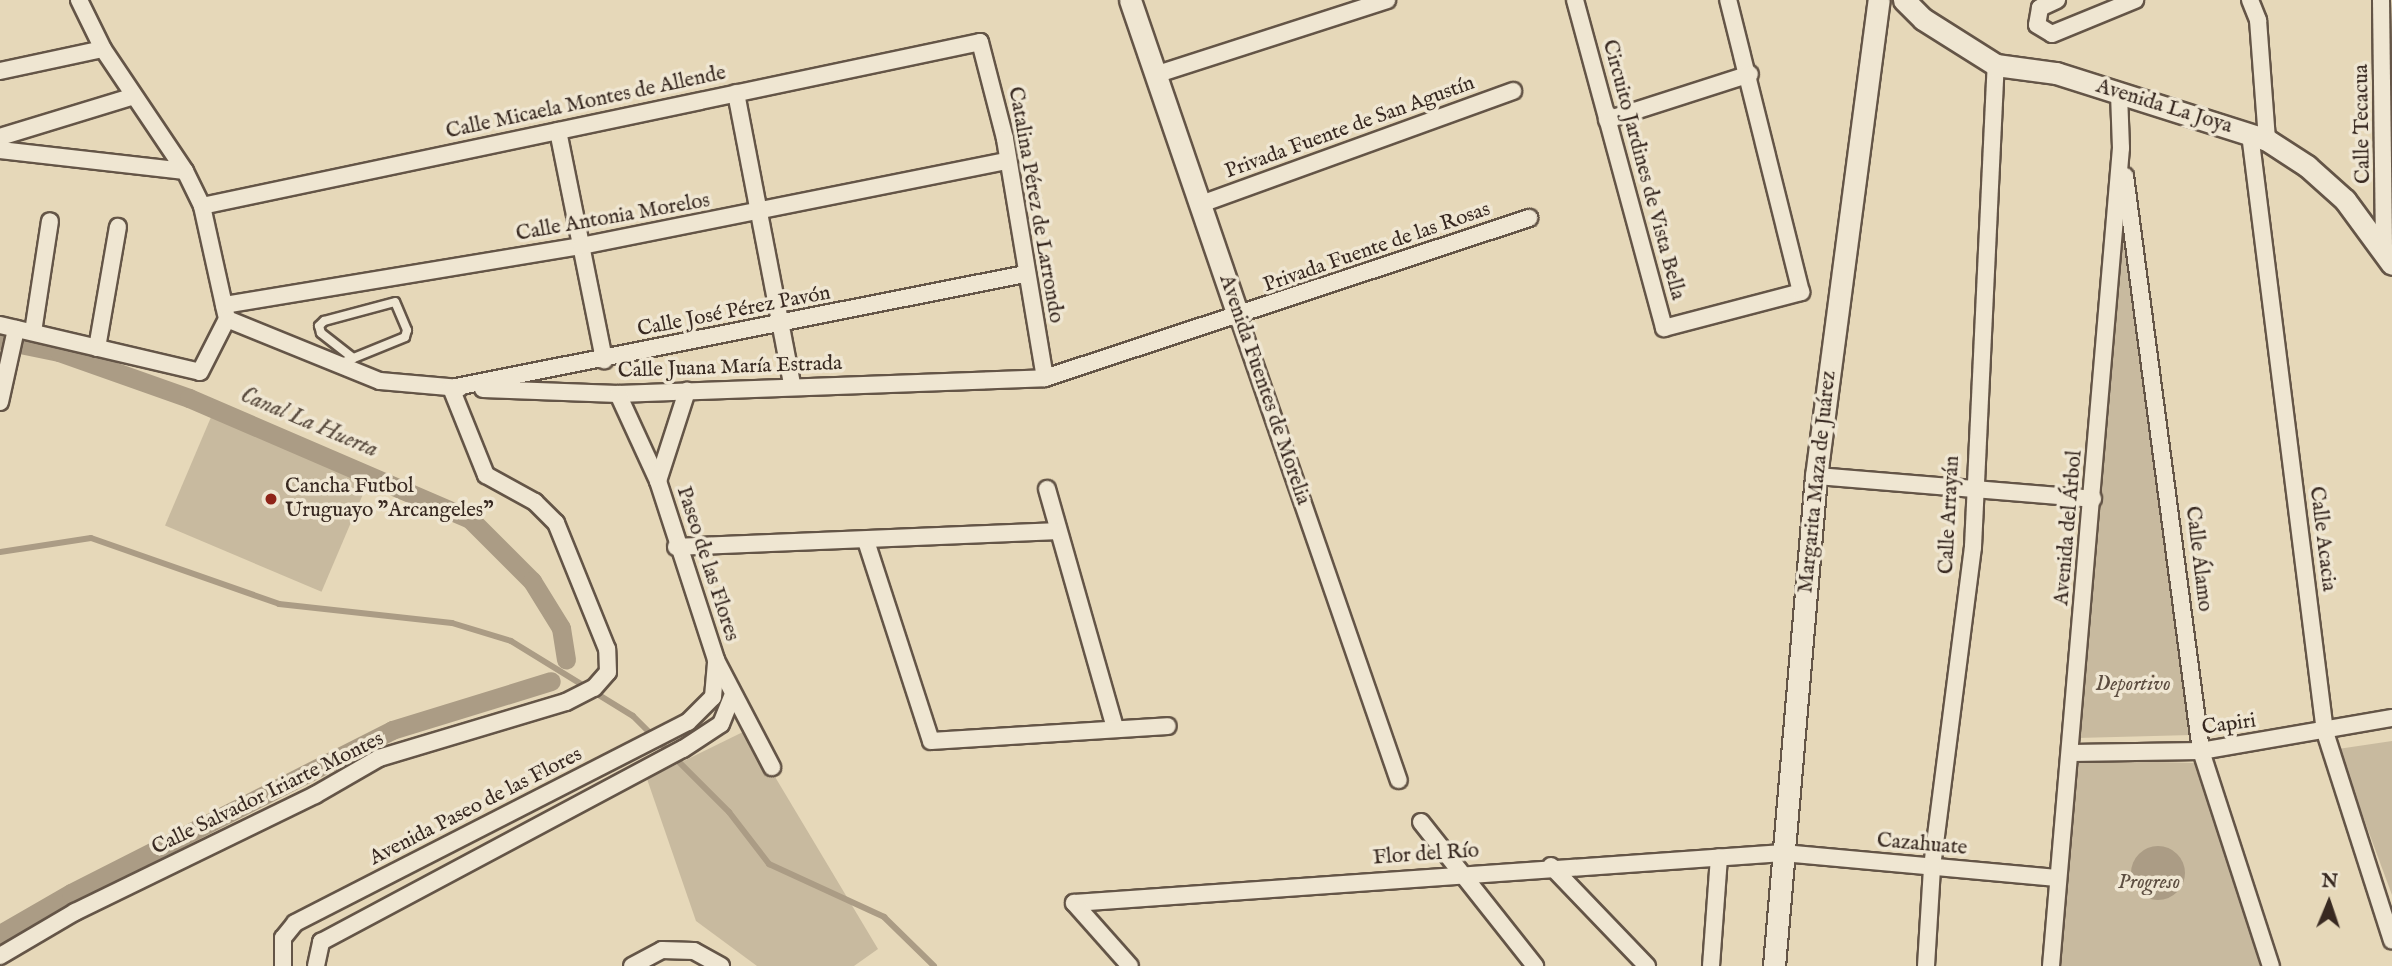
<!DOCTYPE html>
<html>
<head>
<meta charset="utf-8">
<style>
  body { margin:0 }
  #map { position:relative; width:2392px; height:966px; overflow:hidden; background:#e6d8b9; font-family:"IM FELL English",serif }
  div>[style] { position:absolute }
  [style*='--x'] { left:calc(var(--x)*1px); top:calc(var(--y)*1px); width:calc(var(--w)*1px); rotate:calc(var(--a)*1deg) }
  .green>* { inset:0; background:#c8ba9f; transform-origin:0 0 }
  .water>* { inset:0; background:#ab9c85 }
  .round { border-radius:50% }
  .stream>* { height:6px; margin:-3px; padding:0 3px; transform-origin:3px; border-radius:3px; background:#ab9c85 }
  .canal>* { height:19px; margin:-9.5px; padding:0 9.5px; transform-origin:9.5px; border-radius:9.5px; background:#ab9c85 }
  .roads { filter:drop-shadow(2px 0 #645547) drop-shadow(-2px 0 #645547) drop-shadow(0 2px #645547) drop-shadow(0 -2px #645547) }
  .lane>* { height:8px; margin:-4px; padding:0 4px; transform-origin:4px; border-radius:4px; background:#efe6d2 }
  .street>* { height:16px; margin:-8px; padding:0 8px; transform-origin:8px; border-radius:8px; background:#efe6d2 }
  .secondary>* { height:21px; margin:-10.5px; padding:0 10.5px; transform-origin:10.5px; border-radius:10.5px; background:#efe6d2 }
  .dots>* { width:19px; height:19px; translate:-50% -50%; box-sizing:border-box; border:4px solid #efe6d2; border-radius:50% }
  span { translate:-50% -50%; white-space:nowrap; text-align:center; line-height:1.15; -webkit-text-stroke:7px #efe6d2; paint-order:stroke }
  .street-label { font-size:21px; color:#382921 }
  .poi-label { font-size:21px; color:#382921 }
  .left { translate:0 -50%; text-align:left }
  .park-label { font-size:21px; color:#5c4d40; font-style:italic }
  .water-label { font-size:23px; color:#5a4c3f; font-style:italic }
  .north { position:absolute; left:2294px; top:868px; width:70px; height:70px; -webkit-text-stroke:5px #efe6d2; paint-order:stroke; rotate:2deg; font-size:19px; font-weight:700; line-height:28px; text-align:center; color:#382921 }
  .north::after { content:''; display:block; margin:auto; width:24px; height:32px; background:#382921; clip-path:polygon(50% 0,100% 100%,50% 72%,0 100%) }
</style>
</head>
<body>
<div id="map">
  <div class="green">
    <div style="clip-path:polygon(2122px 185px,2192px 735px,2077px 738px)"></div>
    <div style="left:217px;top:403px;width:170px;height:133px;rotate:23deg"></div>
    <div style="clip-path:polygon(747px 730px,878px 949px,854px 966px,757px 966px,696px 921px,647px 779px)"></div>
    <div style="clip-path:polygon(2392px 741px,2392px 895px,2338px 749px)"></div>
    <div style="clip-path:polygon(2077px 760px,2198px 763px,2260px 966px,2058px 966px)"></div>
  </div>
  <div class="water">
    <div class="round" style="left:2131px;top:846px;width:54px;height:54px"></div>
  </div>
  <div class="stream">
    <div style="--x:0;--y:552;--w:92;--a:-8.7"></div>
    <div style="--x:91;--y:538;--w:199;--a:19.3"></div>
    <div style="--x:279;--y:604;--w:174;--a:6.3"></div>
    <div style="--x:452;--y:623;--w:62;--a:17"></div>
    <div style="--x:511;--y:641;--w:143;--a:31.6"></div>
    <div style="--x:633;--y:716;--w:136;--a:45"></div>
    <div style="--x:729;--y:812;--w:66;--a:52.4"></div>
    <div style="--x:769;--y:864;--w:127;--a:24.7"></div>
    <div style="--x:884;--y:917;--w:70;--a:44.4"></div>
  </div>
  <div class="canal">
    <div style="--x:0;--y:340;--w:60;--a:11.5"></div>
    <div style="--x:59;--y:352;--w:138;--a:19.5"></div>
    <div style="--x:189;--y:398;--w:306;--a:23.3"></div>
    <div style="--x:470;--y:519;--w:88;--a:45"></div>
    <div style="--x:532;--y:581;--w:55;--a:58.3"></div>
    <div style="--x:561;--y:628;--w:32;--a:81"></div>
    <div style="--x:0;--y:934;--w:82;--a:-30"></div>
    <div style="--x:71;--y:893;--w:360;--a:-26.9"></div>
    <div style="--x:392;--y:730;--w:166;--a:-17.1"></div>
  </div>
  <div class="roads">
    <div class="lane">
      <div style="--x:339;--y:364;--w:71;--a:-22.2"></div>
      <div style="--x:405;--y:337;--w:7;--a:-74"></div>
      <div style="--x:407;--y:330;--w:30;--a:-113"></div>
      <div style="--x:395;--y:302;--w:73;--a:165"></div>
      <div style="--x:324;--y:321;--w:7;--a:135"></div>
      <div style="--x:319;--y:326;--w:7;--a:74"></div>
      <div style="--x:321;--y:333;--w:41;--a:38"></div>
    </div>
    <div class="street">
      <div style="--x:79;--y:0;--w:55;--a:63.9"></div>
      <div style="--x:103;--y:49;--w:147;--a:56.1"></div>
      <div style="--x:185;--y:171;--w:39;--a:64"></div>
      <div style="--x:202;--y:206;--w:111;--a:77.5"></div>
      <div style="--x:1575;--y:0;--w:340;--a:74.8"></div>
      <div style="--x:1664;--y:328;--w:142;--a:-14.7"></div>
      <div style="--x:1801;--y:292;--w:301;--a:-104"></div>
      <div style="--x:2057;--y:0;--w:19;--a:155"></div>
      <div style="--x:2040;--y:8;--w:17;--a:100"></div>
      <div style="--x:2037;--y:25;--w:17;--a:31"></div>
      <div style="--x:2052;--y:34;--w:90;--a:-22.3"></div>
      <div style="--x:2250;--y:0;--w:22;--a:68"></div>
      <div style="--x:2258;--y:20;--w:120;--a:85.7"></div>
      <div style="--x:2381;--y:0;--w:248;--a:89.3"></div>
      <div style="--x:0;--y:71;--w:105;--a:-12.1"></div>
      <div style="--x:1155;--y:75;--w:244;--a:-17.9"></div>
      <div style="--x:736;--y:93;--w:297;--a:79.1"></div>
      <div style="--x:1607;--y:120;--w:150;--a:-17.8"></div>
      <div style="--x:558;--y:131;--w:234;--a:78.6"></div>
      <div style="--x:2250;--y:134;--w:603;--a:82.85"></div>
      <div style="--x:2325;--y:732;--w:219;--a:72.2"></div>
      <div style="--x:0;--y:137;--w:140;--a:-17"></div>
      <div style="--x:0;--y:150;--w:186;--a:6.5"></div>
      <div style="--x:2125;--y:176;--w:580;--a:82.47"></div>
      <div style="--x:2201;--y:751;--w:226;--a:72"></div>
      <div style="--x:1201;--y:204;--w:332;--a:-19.9"></div>
      <div style="--x:202;--y:206;--w:795;--a:-11.9"></div>
      <div style="--x:980;--y:42;--w:100;--a:75.5"></div>
      <div style="--x:1005;--y:139;--w:242;--a:80.5"></div>
      <div style="--x:224;--y:305;--w:362;--a:-9.4"></div>
      <div style="--x:581;--y:246;--w:435;--a:-11.3"></div>
      <div style="--x:1238;--y:316;--w:491;--a:70.9"></div>
      <div style="--x:227;--y:319;--w:165;--a:22.1"></div>
      <div style="--x:380;--y:381;--w:80;--a:5"></div>
      <div style="--x:0;--y:325;--w:205;--a:13.2"></div>
      <div style="--x:200;--y:372;--w:59;--a:-63"></div>
      <div style="--x:33;--y:332;--w:112;--a:-81.3"></div>
      <div style="--x:97;--y:348;--w:123;--a:-80.2"></div>
      <div style="--x:483;--y:389;--w:135;--a:2.1"></div>
      <div style="--x:618;--y:394;--w:427;--a:-2.1"></div>
      <div style="--x:1045;--y:378;--w:510;--a:-18.29"></div>
      <div style="--x:618;--y:394;--w:96;--a:65.3"></div>
      <div style="--x:658;--y:481;--w:188;--a:72"></div>
      <div style="--x:716;--y:660;--w:121;--a:62.4"></div>
      <div style="--x:0;--y:402;--w:75;--a:-77.6"></div>
      <div style="--x:1816;--y:476;--w:278;--a:4.7"></div>
      <div style="--x:658;--y:481;--w:95;--a:-72.1"></div>
      <div style="--x:1047;--y:489;--w:248;--a:74.1"></div>
      <div style="--x:866;--y:541;--w:210;--a:72"></div>
      <div style="--x:931;--y:741;--w:237;--a:-3.6"></div>
      <div style="--x:676;--y:547;--w:382;--a:-2.4"></div>
      <div style="--x:2071;--y:753;--w:130;--a:-0.9"></div>
      <div style="--x:2201;--y:751;--w:194;--a:-9.8"></div>
      <div style="--x:1421;--y:822;--w:184;--a:51.6"></div>
      <div style="--x:1551;--y:866;--w:139;--a:46.2"></div>
      <div style="--x:1074;--y:903;--w:711;--a:-4.03"></div>
      <div style="--x:1783;--y:853;--w:275;--a:5.2"></div>
      <div style="--x:1074;--y:903;--w:84;--a:48.4"></div>
      <div style="--x:0;--y:956;--w:87;--a:-30.4"></div>
      <div style="--x:75;--y:912;--w:267;--a:-26"></div>
      <div style="--x:315;--y:795;--w:74;--a:-30"></div>
      <div style="--x:379;--y:758;--w:195;--a:-16.7"></div>
      <div style="--x:566;--y:702;--w:31;--a:-27"></div>
      <div style="--x:594;--y:688;--w:21;--a:-49"></div>
      <div style="--x:608;--y:672;--w:23;--a:-92"></div>
      <div style="--x:607;--y:649;--w:136;--a:-112"></div>
      <div style="--x:556;--y:523;--w:30;--a:-135"></div>
      <div style="--x:535;--y:502;--w:56;--a:-151.1"></div>
      <div style="--x:486;--y:475;--w:94;--a:-111.9"></div>
      <div style="--x:451;--y:388;--w:585;--a:-11.23"></div>
      <div style="--x:283;--y:966;--w:28;--a:-90"></div>
      <div style="--x:283;--y:938;--w:19;--a:-51"></div>
      <div style="--x:295;--y:923;--w:441;--a:-27.1"></div>
      <div style="--x:688;--y:722;--w:35;--a:-45"></div>
      <div style="--x:713;--y:697;--w:37;--a:-85"></div>
      <div style="--x:316;--y:966;--w:25;--a:-78"></div>
      <div style="--x:321;--y:942;--w:410;--a:-28.1"></div>
      <div style="--x:683;--y:749;--w:45;--a:-33.3"></div>
      <div style="--x:721;--y:724;--w:29;--a:-68"></div>
      <div style="--x:632;--y:966;--w:34;--a:-28"></div>
      <div style="--x:662;--y:950;--w:32;--a:2"></div>
      <div style="--x:694;--y:951;--w:31;--a:29"></div>
      <div style="--x:1711;--y:966;--w:109;--a:-85.8"></div>
      <div style="--x:1926;--y:966;--w:99;--a:-86.5"></div>
      <div style="--x:1932;--y:867;--w:323;--a:-82.7"></div>
      <div style="--x:1973;--y:547;--w:483;--a:-87.3"></div>
      <div style="--x:2051;--y:966;--w:821;--a:-85.11"></div>
      <div style="--x:2121;--y:148;--w:54;--a:-92.1"></div>
    </div>
    <div class="secondary">
      <div style="--x:1130;--y:0;--w:334;--a:71.1"></div>
      <div style="--x:1904;--y:0;--w:27;--a:45"></div>
      <div style="--x:1923;--y:19;--w:86;--a:32.2"></div>
      <div style="--x:1996;--y:65;--w:61;--a:7.6"></div>
      <div style="--x:2056;--y:73;--w:221;--a:17.6"></div>
      <div style="--x:2267;--y:140;--w:48;--a:33"></div>
      <div style="--x:2307;--y:166;--w:51;--a:41.8"></div>
      <div style="--x:2345;--y:200;--w:79;--a:53.7"></div>
      <div style="--x:1774;--y:966;--w:492;--a:-85.1"></div>
      <div style="--x:1816;--y:476;--w:480;--a:-82.5"></div>
    </div>
  </div>
  <div class="dots">
    <div style="left:271px;top:499px;background:#8f2418"></div>
  </div>
  <div class="street-label">
    <span style="left:586px;top:103px;rotate:-12deg">Calle Micaela Montes de Allende</span>
    <span style="left:2164px;top:107px;rotate:17deg">Avenida La Joya</span>
    <span style="left:2363px;top:124px;rotate:-91deg">Calle Tecacua</span>
    <span style="left:1350px;top:128px;rotate:-20deg">Privada Fuente de San Agustín</span>
    <span style="left:1643px;top:170px;rotate:75deg">Circuito Jardines de Vista Bella</span>
    <span style="left:1035px;top:205px;rotate:80deg">Catalina Pérez de Larrondo</span>
    <span style="left:613px;top:218px;rotate:-10deg">Calle Antonia Morelos</span>
    <span style="left:1377px;top:248px;rotate:-19deg">Privada Fuente de las Rosas</span>
    <span style="left:734px;top:312px;rotate:-11deg">Calle José Pérez Pavón</span>
    <span style="left:730px;top:368px;rotate:-2deg">Calle Juana María Estrada</span>
    <span style="left:1264px;top:390px;rotate:71deg">Avenida Fuentes de Morelia</span>
    <span style="left:1818px;top:482px;rotate:-84deg">Margarita Maza de Juárez</span>
    <span style="left:1950px;top:515px;rotate:-87deg">Calle Arrayán</span>
    <span style="left:2069px;top:528px;rotate:-85deg">Avenida del Árbol</span>
    <span style="left:2322px;top:539px;rotate:83deg">Calle Acacia</span>
    <span style="left:2198px;top:559px;rotate:83deg">Calle Álamo</span>
    <span style="left:707px;top:564px;rotate:72deg">Paseo de las Flores</span>
    <span style="left:2229px;top:725px;rotate:-8deg">Capiri</span>
    <span style="left:268px;top:794px;rotate:-26deg">Calle Salvador Iriarte Montes</span>
    <span style="left:476px;top:807px;rotate:-27deg">Avenida Paseo de las Flores</span>
    <span style="left:1922px;top:845px;rotate:5deg">Cazahuate</span>
    <span style="left:1426px;top:855px;rotate:-4deg">Flor del Río</span>
  </div>
  <div class="poi-label">
    <span class="left" style="left:285px;top:499px">Cancha Futbol<br>Uruguayo "Arcangeles"</span>
  </div>
  <div class="park-label">
    <span style="left:2133px;top:685px">Deportivo</span>
    <span style="left:2149px;top:883px">Progreso</span>
  </div>
  <div class="water-label">
    <span style="left:309px;top:423px;rotate:23deg">Canal La Huerta</span>
  </div>
  <div class="north">N</div>
</div>
</body>
</html>
